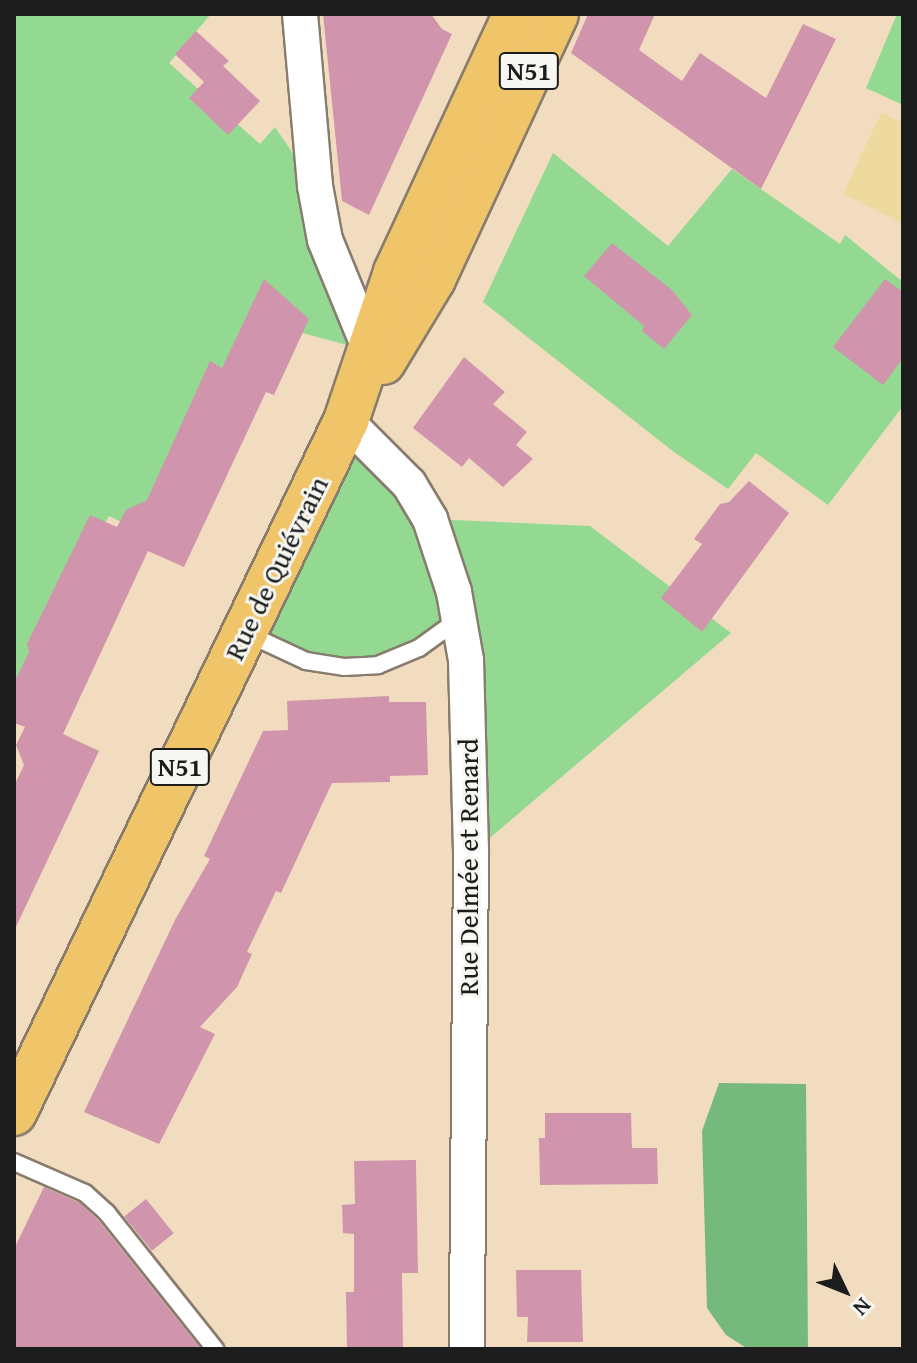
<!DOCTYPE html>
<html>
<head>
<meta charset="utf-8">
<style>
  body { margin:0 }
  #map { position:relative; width:917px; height:1363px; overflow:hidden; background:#f2dcbf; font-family:"Gentium Book Plus",serif }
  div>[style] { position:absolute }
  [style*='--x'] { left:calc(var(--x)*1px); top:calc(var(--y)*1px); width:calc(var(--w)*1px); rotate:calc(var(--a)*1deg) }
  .green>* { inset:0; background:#93d992 }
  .forest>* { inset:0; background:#76b97c }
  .sand>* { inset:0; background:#eeda9e }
  .building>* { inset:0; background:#d095ad; transform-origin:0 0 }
  .roads { filter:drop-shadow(2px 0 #877c6e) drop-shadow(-2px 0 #877c6e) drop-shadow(0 2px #877c6e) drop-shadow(0 -2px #877c6e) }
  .lane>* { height:16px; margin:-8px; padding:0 8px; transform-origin:8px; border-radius:8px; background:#fff }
  .street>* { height:34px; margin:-17px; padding:0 17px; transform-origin:17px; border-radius:17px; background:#fff }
  .primary>* { height:44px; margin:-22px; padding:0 22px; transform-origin:22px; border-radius:22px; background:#f0c469 }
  span { translate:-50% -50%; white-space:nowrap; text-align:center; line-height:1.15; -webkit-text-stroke:6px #f6f6f2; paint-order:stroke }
  .shield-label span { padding:2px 6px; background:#f6f6f2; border:2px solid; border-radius:6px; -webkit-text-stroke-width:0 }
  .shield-label { font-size:26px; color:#1c1c1c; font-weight:700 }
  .street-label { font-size:28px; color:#1c1c1c }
  .frame { position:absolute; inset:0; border:16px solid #1c1c1c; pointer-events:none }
  .north { position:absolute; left:805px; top:1251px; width:80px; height:80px; -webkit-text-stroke:6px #f6f6f2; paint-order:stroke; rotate:133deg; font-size:22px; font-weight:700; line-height:32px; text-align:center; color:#1c1c1c }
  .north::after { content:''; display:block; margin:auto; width:28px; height:36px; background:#1c1c1c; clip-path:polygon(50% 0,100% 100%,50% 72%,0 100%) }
</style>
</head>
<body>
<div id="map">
  <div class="green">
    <div style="clip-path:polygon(14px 14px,211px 14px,169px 63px,260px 144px,275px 127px,315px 186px,370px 351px,302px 333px,220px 383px,137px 529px,109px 516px,14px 686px)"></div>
    <div style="clip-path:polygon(897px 14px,903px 14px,903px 105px,866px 88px)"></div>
    <div style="clip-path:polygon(553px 153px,668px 246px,732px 169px,840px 244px,845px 235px,903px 282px,903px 406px,828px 505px,756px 453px,728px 489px,674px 452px,483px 302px)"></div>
    <div style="clip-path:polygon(346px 421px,430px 519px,590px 526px,731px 633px,471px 854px,459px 620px,419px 648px,344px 667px,245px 632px)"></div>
  </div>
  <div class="forest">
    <div style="clip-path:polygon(719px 1083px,806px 1084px,808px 1349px,748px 1349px,726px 1335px,707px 1308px,702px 1131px)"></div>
  </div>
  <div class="sand">
    <div style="clip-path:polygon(881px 113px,903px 123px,903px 224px,843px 194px)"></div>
  </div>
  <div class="building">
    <div style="clip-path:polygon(323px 14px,431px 14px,442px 29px,452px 34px,369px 215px,342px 201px)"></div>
    <div style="clip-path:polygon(588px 14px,655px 14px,639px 50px,682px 81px,700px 53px,766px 98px,803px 24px,836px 39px,761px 189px,571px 53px)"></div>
    <div style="clip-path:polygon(196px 31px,229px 61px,223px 66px,260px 101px,228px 135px,189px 98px,204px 82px,175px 54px)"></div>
    <div style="clip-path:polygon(612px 243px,672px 290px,692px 315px,664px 349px,642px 331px,644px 326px,584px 276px)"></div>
    <div style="clip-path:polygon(264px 279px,309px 319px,274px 395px,266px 392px,184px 567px,148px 551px,63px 734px,99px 751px,14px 931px,14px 786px,24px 765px,16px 745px,25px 727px,14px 723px,14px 683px,29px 652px,27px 644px,90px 515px,117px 527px,126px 510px,147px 500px,210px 361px,222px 368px)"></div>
    <div style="clip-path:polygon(885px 279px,903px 292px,903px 358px,883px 385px,833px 347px)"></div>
    <div style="clip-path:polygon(464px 357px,505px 392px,493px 404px,527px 432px,516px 445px,533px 459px,503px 487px,469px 458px,462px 467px,413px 428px)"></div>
    <div style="clip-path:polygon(749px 481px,789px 513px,702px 632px,661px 598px,702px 544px,694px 539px,720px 504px,729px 502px)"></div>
    <div style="clip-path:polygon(389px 696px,389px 702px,426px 702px,428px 775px,390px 776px,390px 782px,332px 783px,281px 893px,276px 891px,247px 952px,252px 954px,237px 987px,200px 1027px,215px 1034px,159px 1144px,84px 1112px,176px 918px,210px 859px,204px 856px,263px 731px,288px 730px,287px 701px)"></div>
    <div style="clip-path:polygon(545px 1113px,631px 1113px,632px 1148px,657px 1148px,658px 1184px,540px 1185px,539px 1138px,545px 1138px)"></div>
    <div style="clip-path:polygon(416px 1160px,418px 1273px,402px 1273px,403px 1349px,347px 1349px,346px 1292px,354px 1292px,354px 1234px,343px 1233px,342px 1205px,355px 1204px,354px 1161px)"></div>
    <div style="clip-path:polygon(44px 1187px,80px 1203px,99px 1221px,201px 1349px,14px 1349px,14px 1249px)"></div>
    <div style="left:146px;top:1199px;width:44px;height:28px;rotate:51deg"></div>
    <div style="clip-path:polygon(516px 1270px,581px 1270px,583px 1342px,527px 1342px,528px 1317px,517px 1317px)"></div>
  </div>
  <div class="roads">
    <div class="lane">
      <div style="--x:248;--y:634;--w:64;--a:25"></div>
      <div style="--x:306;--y:661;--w:38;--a:9"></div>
      <div style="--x:344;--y:667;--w:34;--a:-3"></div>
      <div style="--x:378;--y:665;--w:44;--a:-22.5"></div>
      <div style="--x:419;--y:648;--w:49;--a:-35.9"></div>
      <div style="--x:14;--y:1162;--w:77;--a:23.6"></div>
      <div style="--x:85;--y:1193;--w:30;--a:42"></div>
      <div style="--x:107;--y:1213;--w:174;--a:51.5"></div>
    </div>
    <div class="street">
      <div style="--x:300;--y:14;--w:173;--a:85"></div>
      <div style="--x:315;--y:186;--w:55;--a:79.5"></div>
      <div style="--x:325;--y:240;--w:132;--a:67.7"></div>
      <div style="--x:346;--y:421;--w:89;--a:45"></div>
      <div style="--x:409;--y:484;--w:41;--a:59"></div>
      <div style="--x:430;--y:519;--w:77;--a:71.8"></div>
      <div style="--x:454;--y:592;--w:69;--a:80"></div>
      <div style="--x:466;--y:660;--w:194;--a:88.5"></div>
      <div style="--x:471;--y:854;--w:495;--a:90.5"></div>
    </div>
    <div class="primary">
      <div style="--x:383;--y:362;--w:97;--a:-58.9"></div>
      <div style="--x:433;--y:279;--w:292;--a:-65.1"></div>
      <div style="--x:14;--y:1113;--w:768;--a:-64.37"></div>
      <div style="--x:346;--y:421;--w:157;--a:-71.4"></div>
      <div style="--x:396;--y:272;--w:285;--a:-65.1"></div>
    </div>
  </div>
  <div class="shield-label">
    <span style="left:529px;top:71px">N51</span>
    <span style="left:180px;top:767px">N51</span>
  </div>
  <div class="street-label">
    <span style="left:276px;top:568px;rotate:-64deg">Rue de Quiévrain</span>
    <span style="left:468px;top:867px;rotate:-90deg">Rue Delmée et Renard</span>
  </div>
  <div class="frame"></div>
  <div class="north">N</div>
</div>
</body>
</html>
